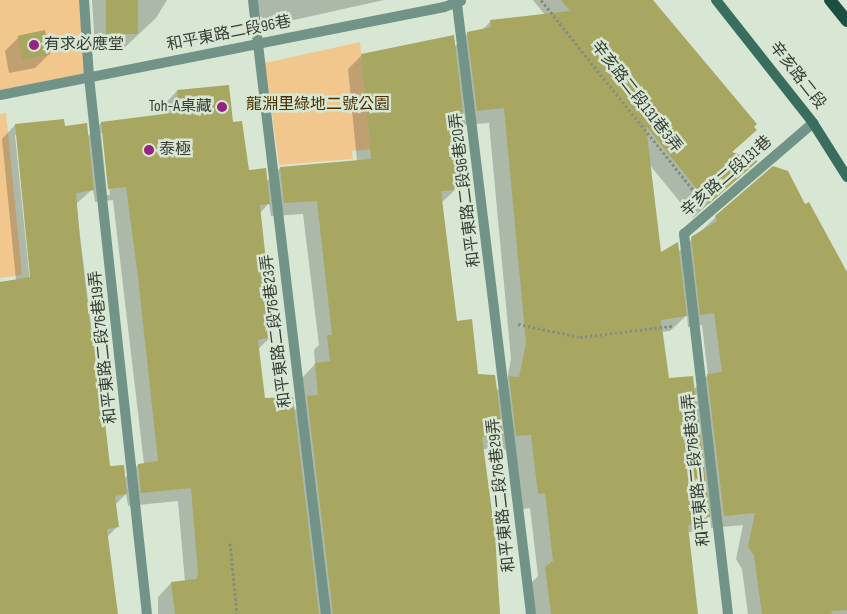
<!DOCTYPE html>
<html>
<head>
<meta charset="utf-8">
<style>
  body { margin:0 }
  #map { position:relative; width:847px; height:614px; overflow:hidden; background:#d7e7d3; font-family:"Sofia Sans Condensed","Noto Sans TC",sans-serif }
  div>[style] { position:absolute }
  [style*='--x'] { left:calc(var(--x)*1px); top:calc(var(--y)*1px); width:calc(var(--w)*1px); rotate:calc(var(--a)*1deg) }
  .green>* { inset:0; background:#f1c78d }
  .shadow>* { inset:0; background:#0003 }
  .building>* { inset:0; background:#a8a762; transform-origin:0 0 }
  .path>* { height:3px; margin-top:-1.5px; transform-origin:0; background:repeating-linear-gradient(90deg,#848f81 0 2.5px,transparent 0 5px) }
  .service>* { height:10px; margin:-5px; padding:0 5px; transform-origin:5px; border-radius:5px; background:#729388 }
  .minor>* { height:10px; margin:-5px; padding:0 5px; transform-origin:5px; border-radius:5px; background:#729388 }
  .secondary>* { height:10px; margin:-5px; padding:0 5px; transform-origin:5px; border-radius:5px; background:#396d5e }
  .primary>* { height:12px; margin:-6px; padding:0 6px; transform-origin:6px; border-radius:6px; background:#1a4f41 }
  .dots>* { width:14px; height:14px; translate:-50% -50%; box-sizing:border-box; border:2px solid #d7e7d3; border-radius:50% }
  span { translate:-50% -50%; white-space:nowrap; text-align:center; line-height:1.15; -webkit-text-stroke:5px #d7e7d3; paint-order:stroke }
  .street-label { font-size:16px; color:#373d35 }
  .poi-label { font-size:16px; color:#373d35 }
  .left { translate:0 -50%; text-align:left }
  .right { translate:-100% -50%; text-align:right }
  .park-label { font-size:16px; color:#4a2f00 }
</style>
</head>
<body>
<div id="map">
  <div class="green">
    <div style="clip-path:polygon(0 0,79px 0,86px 74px,0 90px)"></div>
    <div style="clip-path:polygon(360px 42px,370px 149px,352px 151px,353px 159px,279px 165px,265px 63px)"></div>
    <div style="clip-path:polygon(6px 113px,22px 275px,0 278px,0 114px)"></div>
  </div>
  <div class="shadow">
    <div style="clip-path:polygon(92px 0,167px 0,156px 18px,124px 48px,95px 48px)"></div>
    <div style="clip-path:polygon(258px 0,384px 0,271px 25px,260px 16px)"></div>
    <div style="clip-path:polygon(evenodd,533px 0,649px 0,755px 130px,731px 153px,756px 161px,693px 218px,649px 164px,660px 254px,678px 252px,716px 217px,847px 282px,847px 614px,748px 614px,742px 569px,736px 559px,743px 525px,711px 528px,710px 515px,693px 532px,688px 532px,697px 614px,534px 614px,531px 583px,538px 576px,530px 508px,523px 509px,516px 450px,501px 450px,500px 437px,488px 449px,482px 449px,500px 614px,158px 614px,158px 597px,171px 583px,185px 582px,178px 501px,128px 506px,126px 494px,115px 505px,117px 527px,107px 537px,117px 614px,0 614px,0 282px,16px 280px,2px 139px,15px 125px,64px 128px,87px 137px,101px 123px,165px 115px,164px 105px,177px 91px,232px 123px,248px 171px,266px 182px,280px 168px,357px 161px,348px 69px,361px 56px,454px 47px,468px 33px,482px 30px,491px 21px,545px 15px,533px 0,460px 113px,462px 125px,489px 123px,511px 359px,507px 380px,496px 391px,476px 375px,455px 322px,441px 203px,456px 189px,453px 121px,460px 113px,533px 0,101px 133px,103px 133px,110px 195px,107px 195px,101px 133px,533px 0,15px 135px,17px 135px,32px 283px,30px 283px,15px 135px,533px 0,93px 189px,95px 202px,113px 200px,144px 464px,138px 465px,124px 479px,109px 468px,76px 204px,93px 189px,533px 0,269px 203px,271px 216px,303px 214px,319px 345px,314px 350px,315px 364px,302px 378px,304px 401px,294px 411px,264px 400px,258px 349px,273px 335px,260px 213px,269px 203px,533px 0,687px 315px,688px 327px,702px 325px,708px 375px,694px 389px,668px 380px,661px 332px,670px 331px,687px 315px)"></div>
    <div style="clip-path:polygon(19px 37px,49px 54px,35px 68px,9px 73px,5px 51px)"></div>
  </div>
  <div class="building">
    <div style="left:106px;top:0;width:32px;height:34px"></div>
    <div style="clip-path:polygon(561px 0,653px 0,757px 124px,754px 127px,757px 130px,732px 152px,758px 161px,709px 204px,646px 126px,661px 252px,678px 242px,687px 316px,661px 320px,669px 378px,693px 376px,710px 517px,691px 519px,692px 524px,688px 525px,698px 614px,551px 614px,545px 567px,553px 561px,545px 493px,538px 494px,531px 435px,516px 436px,509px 376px,519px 377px,526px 343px,504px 108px,477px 111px,467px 32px,491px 27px,490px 20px,570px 11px)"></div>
    <div style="left:45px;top:30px;width:25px;height:28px;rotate:78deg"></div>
    <div style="clip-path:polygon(454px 35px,463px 112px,454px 113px,457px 190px,441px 191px,457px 321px,472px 319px,478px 374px,495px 375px,503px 436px,482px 437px,495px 534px,500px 614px,333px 614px,307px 396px,318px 395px,315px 363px,330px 361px,327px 335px,332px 335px,324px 264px,317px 201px,284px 203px,280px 167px,371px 159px,361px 54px)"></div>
    <div style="clip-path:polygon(229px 85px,233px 122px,242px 121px,249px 170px,266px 168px,270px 204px,260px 205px,274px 336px,258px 340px,265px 398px,293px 397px,319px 614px,175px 614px,171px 582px,196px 579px,198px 574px,191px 488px,141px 493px,138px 464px,158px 461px,138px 277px,126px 187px,108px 189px,101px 122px,179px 112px,177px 90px)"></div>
    <div style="clip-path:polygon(64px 119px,65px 126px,87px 123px,94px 190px,76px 193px,80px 239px,91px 333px,95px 332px,110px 466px,124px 465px,127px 494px,115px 496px,119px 527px,107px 529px,118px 614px,0 614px,0 282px,30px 277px,15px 124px)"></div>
    <div style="clip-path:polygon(773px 166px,788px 171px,805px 204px,809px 202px,847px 272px,847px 610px,831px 611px,832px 614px,762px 614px,754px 556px,748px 546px,755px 513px,724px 516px,707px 374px,722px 372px,714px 313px,700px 315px,691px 237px,717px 221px,715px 216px)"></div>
  </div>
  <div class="path">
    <div style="--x:541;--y:0;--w:250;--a:51.3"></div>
    <div style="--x:518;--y:324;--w:63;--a:11.8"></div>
    <div style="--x:580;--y:337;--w:93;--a:-6.8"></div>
    <div style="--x:230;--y:543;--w:71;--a:84.4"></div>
  </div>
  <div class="service">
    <div style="--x:84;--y:0;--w:77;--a:86.3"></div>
    <div style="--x:253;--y:0;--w:44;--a:83.5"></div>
  </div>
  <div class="minor">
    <div style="--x:457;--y:4;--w:614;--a:83.08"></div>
    <div style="--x:258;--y:44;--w:574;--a:83.2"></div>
    <div style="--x:89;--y:77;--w:540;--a:83.84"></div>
    <div style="--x:0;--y:95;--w:453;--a:-11.2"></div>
    <div style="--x:444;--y:7;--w:18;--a:-19"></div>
    <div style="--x:728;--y:614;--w:383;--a:-96.6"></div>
    <div style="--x:684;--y:234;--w:170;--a:-40.7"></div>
  </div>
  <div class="secondary">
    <div style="--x:716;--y:0;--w:157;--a:51.7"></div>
    <div style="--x:813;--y:123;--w:64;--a:57.8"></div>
  </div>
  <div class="primary">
    <div style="--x:830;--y:0;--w:27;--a:51"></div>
  </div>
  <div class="dots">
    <div style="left:34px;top:45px;background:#972381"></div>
    <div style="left:222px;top:107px;background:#972381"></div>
    <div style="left:149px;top:150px;background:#972381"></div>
  </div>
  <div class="street-label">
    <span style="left:229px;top:34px;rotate:-11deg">和平東路二段96巷</span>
    <span style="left:797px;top:76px;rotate:52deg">辛亥路二段</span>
    <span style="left:636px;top:97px;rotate:52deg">辛亥路二段131巷3弄</span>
    <span style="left:727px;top:177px;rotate:-41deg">辛亥路二段131巷</span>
    <span style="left:466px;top:190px;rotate:-97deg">和平東路二段96巷20弄</span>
    <span style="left:277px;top:331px;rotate:-97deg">和平東路二段76巷23弄</span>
    <span style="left:104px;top:347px;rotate:-96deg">和平東路二段76巷19弄</span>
    <span style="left:697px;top:470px;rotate:-96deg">和平東路二段76巷31弄</span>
    <span style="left:502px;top:495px;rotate:-96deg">和平東路二段76巷29弄</span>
  </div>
  <div class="poi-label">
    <span class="left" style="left:44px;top:45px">有求必應堂</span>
    <span class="right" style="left:212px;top:107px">Toh-A桌藏</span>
    <span class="left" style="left:159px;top:150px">泰極</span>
  </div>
  <div class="park-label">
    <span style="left:318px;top:105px">龍淵里綠地二號公園</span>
  </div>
</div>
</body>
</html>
